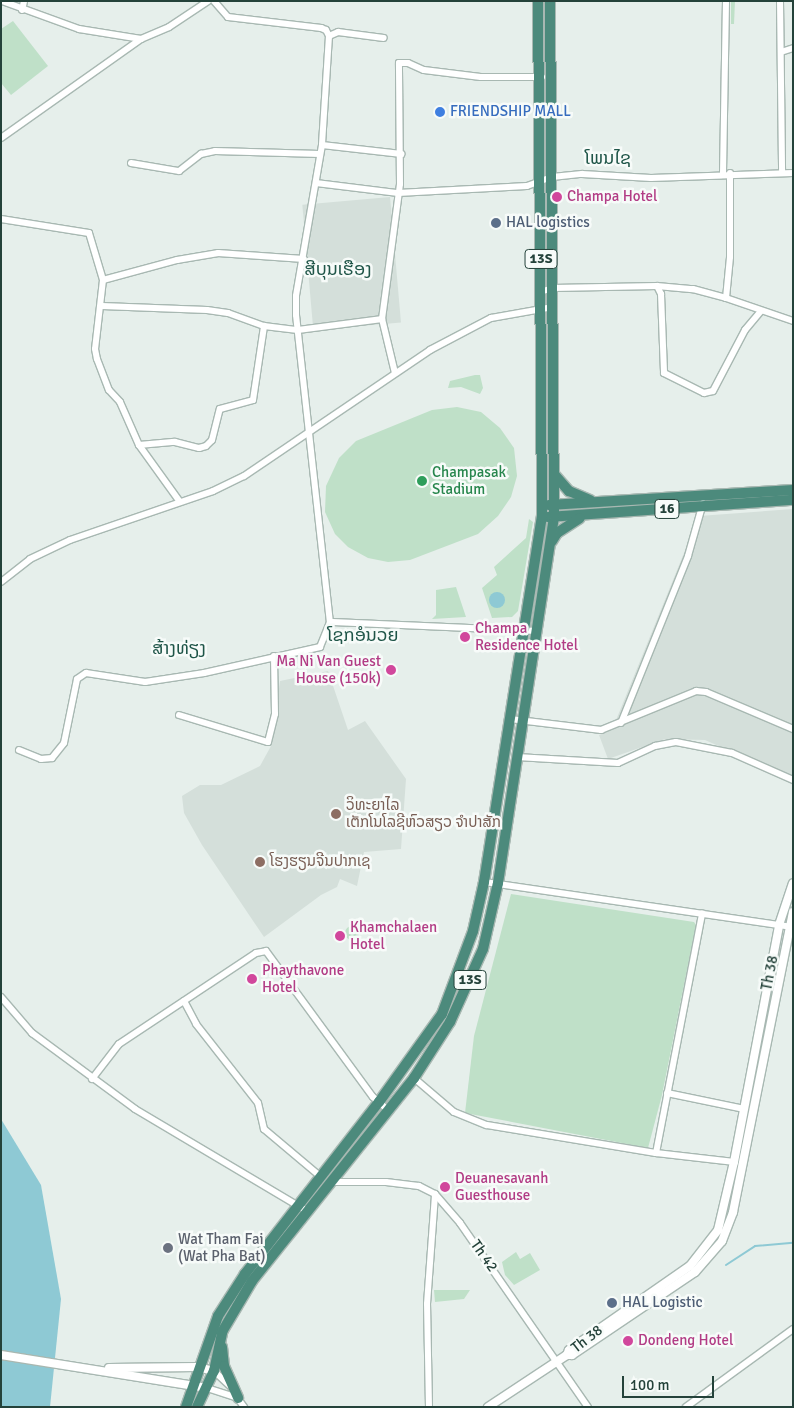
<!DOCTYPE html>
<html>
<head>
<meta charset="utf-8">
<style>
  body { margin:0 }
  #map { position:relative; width:794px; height:1408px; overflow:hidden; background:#e6efeb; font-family:Signika,"Noto Sans Lao",sans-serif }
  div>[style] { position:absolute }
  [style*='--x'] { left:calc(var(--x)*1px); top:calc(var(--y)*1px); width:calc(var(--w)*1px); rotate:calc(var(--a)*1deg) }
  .built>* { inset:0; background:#d4dfda; transform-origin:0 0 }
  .green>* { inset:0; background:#bfe0c8 }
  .round { border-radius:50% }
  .water>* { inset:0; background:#8ec9d4 }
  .stream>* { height:2px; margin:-1px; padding:0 1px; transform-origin:1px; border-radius:1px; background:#8ec9d4 }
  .roads { filter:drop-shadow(1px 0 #a8b8b2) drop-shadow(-1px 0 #a8b8b2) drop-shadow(0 1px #a8b8b2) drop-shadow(0 -1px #a8b8b2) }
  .minor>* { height:6px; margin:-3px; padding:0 3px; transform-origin:3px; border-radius:3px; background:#fff }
  .tertiary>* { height:8px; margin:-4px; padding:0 4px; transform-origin:4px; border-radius:4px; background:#fff }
  .trunk>* { height:10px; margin:-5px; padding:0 5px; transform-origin:5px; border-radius:5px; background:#4c8a7c }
  .dots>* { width:14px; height:14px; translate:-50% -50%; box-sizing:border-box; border:2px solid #f7fbf9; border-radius:50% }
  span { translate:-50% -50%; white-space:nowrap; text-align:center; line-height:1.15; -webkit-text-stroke:5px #f7fbf9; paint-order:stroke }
  .shield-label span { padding:1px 4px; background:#f7fbf9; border:1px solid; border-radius:4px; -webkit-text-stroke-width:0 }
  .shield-label { font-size:14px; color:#24423a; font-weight:700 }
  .shop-label { font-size:15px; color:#366cbe }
  .left { translate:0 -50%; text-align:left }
  .hotel-label { font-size:15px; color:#b23c85 }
  .right { translate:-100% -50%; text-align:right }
  .service-label { font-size:15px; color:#4e5e75 }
  .leisure-label { font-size:15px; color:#27864d }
  .education-label { font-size:15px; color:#785e54 }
  .street-label { font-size:15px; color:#24423a }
  .worship-label { font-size:15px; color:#5b616d }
  .quarter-label { font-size:18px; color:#1f5548 }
  .frame { position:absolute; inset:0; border:2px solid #24423a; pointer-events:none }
  .scale { position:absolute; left:622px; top:1376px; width:92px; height:22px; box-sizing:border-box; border:2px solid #24423a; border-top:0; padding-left:6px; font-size:15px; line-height:18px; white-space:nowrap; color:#24423a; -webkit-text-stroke:4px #f7fbf9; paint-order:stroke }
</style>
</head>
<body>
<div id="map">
  <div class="built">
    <div style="left:390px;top:197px;width:126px;height:88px;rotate:85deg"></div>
    <div style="clip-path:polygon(793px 509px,793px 779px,705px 740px,665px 739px,608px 759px,599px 735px,612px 730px,699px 516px)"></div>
    <div style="clip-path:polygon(328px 671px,348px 730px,365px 721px,406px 779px,401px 849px,364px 852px,357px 886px,340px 879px,337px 887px,321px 895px,264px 937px,202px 845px,184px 813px,182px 796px,200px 785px,221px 785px,260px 766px,271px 746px,280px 681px)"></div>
  </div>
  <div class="green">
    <div style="clip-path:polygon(731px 1px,735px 1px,734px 24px,731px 24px)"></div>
    <div style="clip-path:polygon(13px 21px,48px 66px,11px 95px,1px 83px,1px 29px)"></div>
    <div style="clip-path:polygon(475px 375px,480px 375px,483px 388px,480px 394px,461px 387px,448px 388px,450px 381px)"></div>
    <div style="clip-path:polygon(457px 407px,481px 412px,500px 428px,514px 448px,517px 476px,511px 497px,498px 516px,478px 534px,410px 560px,388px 562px,368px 558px,348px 547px,335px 534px,325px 512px,326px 486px,339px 458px,356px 441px,432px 410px)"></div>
    <div style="clip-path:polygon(529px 519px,533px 522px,518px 611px,512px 617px,492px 618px,482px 588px,497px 575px,494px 567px,526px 538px)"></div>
    <div style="clip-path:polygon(456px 587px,466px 617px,432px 619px,436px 615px,436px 590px)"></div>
    <div style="clip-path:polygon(511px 894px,694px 922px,696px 925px,662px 1095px,648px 1148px,465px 1113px,474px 1036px)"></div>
    <div class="round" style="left:345px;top:926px;width:14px;height:14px"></div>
    <div style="clip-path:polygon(516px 1252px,520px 1259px,530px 1253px,540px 1270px,514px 1285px,505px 1275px,502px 1262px)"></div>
    <div style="clip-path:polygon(434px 1290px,470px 1290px,464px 1299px,435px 1302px)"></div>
  </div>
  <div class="water">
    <div class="round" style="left:489px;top:592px;width:16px;height:16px"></div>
    <div style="clip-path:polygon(1px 1119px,41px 1185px,61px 1299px,50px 1407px,1px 1407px)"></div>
  </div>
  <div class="stream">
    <div style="--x:726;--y:1265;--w:35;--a:-33"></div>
    <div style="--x:755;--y:1246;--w:38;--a:-5"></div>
  </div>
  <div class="roads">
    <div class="minor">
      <div style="--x:2;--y:1;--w:82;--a:20"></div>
      <div style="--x:79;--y:29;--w:63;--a:9.2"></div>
      <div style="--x:214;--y:1;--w:21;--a:49"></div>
      <div style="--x:228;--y:17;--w:94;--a:6.7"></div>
      <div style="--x:321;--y:28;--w:5;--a:22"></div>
      <div style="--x:326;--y:30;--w:7;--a:63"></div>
      <div style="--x:329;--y:36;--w:109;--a:93.7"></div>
      <div style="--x:322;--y:145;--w:153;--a:99.8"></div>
      <div style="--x:296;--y:296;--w:19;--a:90"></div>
      <div style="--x:296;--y:315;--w:309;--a:83.7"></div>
      <div style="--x:780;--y:1;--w:172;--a:89.3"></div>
      <div style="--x:22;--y:10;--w:9;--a:-77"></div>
      <div style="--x:329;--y:36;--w:10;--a:-24"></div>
      <div style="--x:338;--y:32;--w:46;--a:7.4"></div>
      <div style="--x:781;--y:52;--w:13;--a:-18"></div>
      <div style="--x:1;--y:138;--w:171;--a:-35.3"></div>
      <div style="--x:141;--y:39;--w:30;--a:-23"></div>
      <div style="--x:169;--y:27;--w:47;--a:-33.7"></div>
      <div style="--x:322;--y:145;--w:80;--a:6.5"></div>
      <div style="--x:131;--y:163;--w:49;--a:9.5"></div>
      <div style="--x:179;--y:171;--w:28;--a:-38"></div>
      <div style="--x:201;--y:154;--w:14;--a:-12"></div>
      <div style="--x:215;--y:151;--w:105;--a:1.6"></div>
      <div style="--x:723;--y:173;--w:172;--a:-89"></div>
      <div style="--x:316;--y:183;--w:83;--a:7"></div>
      <div style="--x:398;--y:193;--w:129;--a:-3.1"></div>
      <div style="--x:527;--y:186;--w:27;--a:-20"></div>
      <div style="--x:552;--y:177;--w:30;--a:-6"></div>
      <div style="--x:582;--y:174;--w:69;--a:3.3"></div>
      <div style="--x:651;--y:178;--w:142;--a:-2"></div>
      <div style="--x:1;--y:219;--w:89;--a:9"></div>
      <div style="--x:89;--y:233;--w:49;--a:73.4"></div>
      <div style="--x:103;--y:280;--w:69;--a:96.6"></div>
      <div style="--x:95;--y:349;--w:10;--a:79"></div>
      <div style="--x:97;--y:359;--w:33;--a:69"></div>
      <div style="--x:109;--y:390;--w:16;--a:47"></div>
      <div style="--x:120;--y:402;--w:47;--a:66.2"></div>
      <div style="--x:139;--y:445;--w:70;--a:54.3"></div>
      <div style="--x:103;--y:280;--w:77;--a:-15.1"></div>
      <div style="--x:177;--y:260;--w:42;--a:-9.7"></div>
      <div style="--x:218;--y:253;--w:86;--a:4"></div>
      <div style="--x:657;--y:286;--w:9;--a:63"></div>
      <div style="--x:661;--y:294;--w:79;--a:87.8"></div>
      <div style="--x:664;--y:373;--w:45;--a:26.6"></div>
      <div style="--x:704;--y:393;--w:9;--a:-13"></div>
      <div style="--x:713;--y:391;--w:69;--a:-62.3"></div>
      <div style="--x:745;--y:330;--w:25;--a:-50"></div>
      <div style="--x:540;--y:292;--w:14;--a:-17"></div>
      <div style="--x:553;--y:288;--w:104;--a:-1.1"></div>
      <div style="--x:657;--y:286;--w:36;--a:5"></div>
      <div style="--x:693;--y:289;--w:34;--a:15"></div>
      <div style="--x:726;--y:298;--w:41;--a:-84.4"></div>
      <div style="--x:730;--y:257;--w:84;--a:-90"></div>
      <div style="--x:726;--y:298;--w:71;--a:18.9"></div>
      <div style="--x:102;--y:306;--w:105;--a:2.2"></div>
      <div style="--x:207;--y:310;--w:21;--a:8"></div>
      <div style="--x:228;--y:313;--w:38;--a:20"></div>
      <div style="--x:264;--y:326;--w:34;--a:7"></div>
      <div style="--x:298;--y:330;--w:85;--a:-7.5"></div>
      <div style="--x:395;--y:373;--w:56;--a:-103.5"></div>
      <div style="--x:382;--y:319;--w:136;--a:-82.4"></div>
      <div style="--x:400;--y:184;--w:121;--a:-90.5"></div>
      <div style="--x:399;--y:63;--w:9;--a:0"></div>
      <div style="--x:408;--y:63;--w:17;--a:24"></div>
      <div style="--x:424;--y:70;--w:57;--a:7"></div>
      <div style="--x:481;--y:77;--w:61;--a:0"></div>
      <div style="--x:139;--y:445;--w:36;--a:-5"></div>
      <div style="--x:175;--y:442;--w:25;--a:14"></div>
      <div style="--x:199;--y:448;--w:7;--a:-16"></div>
      <div style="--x:206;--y:446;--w:8;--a:-45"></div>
      <div style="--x:212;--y:440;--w:32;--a:-76"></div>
      <div style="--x:220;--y:409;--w:34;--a:-15"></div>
      <div style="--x:253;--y:400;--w:75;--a:-81.5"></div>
      <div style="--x:1;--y:582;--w:37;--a:-38"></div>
      <div style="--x:30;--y:559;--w:44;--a:-25.4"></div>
      <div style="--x:70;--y:540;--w:151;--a:-18.9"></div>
      <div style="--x:213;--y:491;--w:34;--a:-26"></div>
      <div style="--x:244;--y:476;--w:225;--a:-34.1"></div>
      <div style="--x:430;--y:350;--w:69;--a:-27.7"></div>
      <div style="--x:491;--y:318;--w:63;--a:-10.1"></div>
      <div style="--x:330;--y:622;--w:205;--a:2.5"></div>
      <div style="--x:179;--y:715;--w:93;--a:16.9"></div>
      <div style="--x:268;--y:742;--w:29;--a:-76"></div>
      <div style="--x:275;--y:714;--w:58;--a:-91"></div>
      <div style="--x:510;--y:719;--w:92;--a:6.9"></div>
      <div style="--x:601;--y:730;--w:103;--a:-22.3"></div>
      <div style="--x:696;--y:691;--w:10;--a:6"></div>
      <div style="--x:706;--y:692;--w:95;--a:23"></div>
      <div style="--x:621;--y:723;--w:180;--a:-68.1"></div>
      <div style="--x:688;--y:556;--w:55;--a:-74.2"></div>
      <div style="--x:19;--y:750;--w:24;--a:22"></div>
      <div style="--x:41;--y:759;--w:11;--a:-5"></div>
      <div style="--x:52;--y:758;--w:19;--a:-51"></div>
      <div style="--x:64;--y:743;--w:65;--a:-78.5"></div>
      <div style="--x:77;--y:679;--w:11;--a:-34"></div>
      <div style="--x:86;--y:673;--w:60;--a:8.7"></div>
      <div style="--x:145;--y:682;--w:60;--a:-8.7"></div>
      <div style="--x:204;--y:673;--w:119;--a:-12.6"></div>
      <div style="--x:320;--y:647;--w:27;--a:-68"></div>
      <div style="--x:517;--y:757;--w:101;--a:3.4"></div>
      <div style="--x:618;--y:763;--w:41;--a:-24.7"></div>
      <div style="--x:655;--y:746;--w:21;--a:-11"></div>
      <div style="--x:676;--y:742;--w:57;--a:11.1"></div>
      <div style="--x:732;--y:753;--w:67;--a:23.9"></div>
      <div style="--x:484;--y:882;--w:312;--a:8.3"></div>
      <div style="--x:1;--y:997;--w:48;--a:49.3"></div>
      <div style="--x:32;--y:1033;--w:128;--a:36.4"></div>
      <div style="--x:135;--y:1109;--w:200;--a:30.7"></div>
      <div style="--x:184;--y:1001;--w:26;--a:62"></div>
      <div style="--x:196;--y:1024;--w:100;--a:51.9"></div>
      <div style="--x:258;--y:1103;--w:27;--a:77"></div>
      <div style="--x:264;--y:1129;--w:75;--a:40.1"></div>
      <div style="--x:414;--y:1078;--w:52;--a:40.4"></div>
      <div style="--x:454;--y:1112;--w:35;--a:22"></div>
      <div style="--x:487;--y:1125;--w:171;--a:9.4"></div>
      <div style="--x:656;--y:1153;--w:79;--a:6.6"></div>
      <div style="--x:92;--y:1079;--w:44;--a:-52.4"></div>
      <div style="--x:119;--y:1044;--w:164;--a:-33.6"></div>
      <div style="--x:256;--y:953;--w:10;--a:-11"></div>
      <div style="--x:266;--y:951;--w:181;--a:53.8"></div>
      <div style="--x:373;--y:1097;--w:21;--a:41"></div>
      <div style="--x:667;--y:1093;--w:79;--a:11.7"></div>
      <div style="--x:656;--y:1153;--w:244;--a:-79.1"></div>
      <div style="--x:332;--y:1182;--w:54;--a:0"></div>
      <div style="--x:386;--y:1182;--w:33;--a:7"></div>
      <div style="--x:419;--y:1186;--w:18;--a:27"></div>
      <div style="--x:435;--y:1194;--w:38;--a:49"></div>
      <div style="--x:460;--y:1223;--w:224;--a:55.2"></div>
      <div style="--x:214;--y:1371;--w:21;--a:43"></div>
      <div style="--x:207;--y:1388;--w:33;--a:18"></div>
      <div style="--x:236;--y:1396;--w:14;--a:54"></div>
      <div style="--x:429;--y:1407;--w:103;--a:-91.1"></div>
      <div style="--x:427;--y:1304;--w:110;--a:-85.8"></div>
      <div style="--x:686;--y:1407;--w:132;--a:-36.1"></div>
    </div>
    <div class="tertiary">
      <div style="--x:1;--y:1355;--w:209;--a:9.1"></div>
      <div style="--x:567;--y:1355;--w:5;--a:-68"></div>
      <div style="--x:569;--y:1350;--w:147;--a:-34.8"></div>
      <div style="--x:690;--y:1266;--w:46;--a:-52.1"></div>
      <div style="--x:718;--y:1230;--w:70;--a:-76.8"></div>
      <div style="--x:734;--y:1162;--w:241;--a:-79.2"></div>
      <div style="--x:779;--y:925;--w:44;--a:-71.6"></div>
      <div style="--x:109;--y:1368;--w:88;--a:-0.7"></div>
      <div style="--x:197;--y:1367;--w:17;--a:13"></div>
      <div style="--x:488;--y:1407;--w:95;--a:-33.4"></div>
      <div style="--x:567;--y:1355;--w:5;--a:0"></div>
      <div style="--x:572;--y:1355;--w:148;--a:-34"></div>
      <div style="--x:695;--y:1272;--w:41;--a:-48.9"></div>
      <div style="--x:722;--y:1241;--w:31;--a:-69"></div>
      <div style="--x:733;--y:1212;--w:306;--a:-78.7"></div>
    </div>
    <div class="trunk">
      <div style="--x:554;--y:474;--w:23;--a:49"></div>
      <div style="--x:569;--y:491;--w:23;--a:23"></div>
      <div style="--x:549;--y:505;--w:244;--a:-3.5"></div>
      <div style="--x:548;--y:517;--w:246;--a:-4"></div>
      <div style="--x:552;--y:541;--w:9;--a:-58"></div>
      <div style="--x:557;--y:533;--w:27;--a:-33"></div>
      <div style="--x:222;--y:1347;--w:19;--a:84"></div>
      <div style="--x:224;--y:1366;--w:35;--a:66"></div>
      <div style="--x:186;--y:1407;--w:96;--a:-70.6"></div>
      <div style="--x:218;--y:1316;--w:50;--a:-57.3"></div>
      <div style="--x:245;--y:1274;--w:218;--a:-52.1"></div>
      <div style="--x:379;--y:1102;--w:108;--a:-54.4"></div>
      <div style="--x:442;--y:1014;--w:89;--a:-69.5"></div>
      <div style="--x:473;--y:931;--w:50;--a:-77.3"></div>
      <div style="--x:484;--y:882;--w:370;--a:-81"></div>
      <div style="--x:542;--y:517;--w:516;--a:-90.44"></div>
      <div style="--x:197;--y:1407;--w:40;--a:-65"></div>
      <div style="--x:214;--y:1371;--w:40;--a:-78"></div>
      <div style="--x:222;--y:1332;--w:59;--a:-59.5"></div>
      <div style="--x:252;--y:1281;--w:260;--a:-51.4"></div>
      <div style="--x:414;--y:1078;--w:67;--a:-57.3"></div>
      <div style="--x:450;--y:1022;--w:80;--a:-65.7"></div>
      <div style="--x:483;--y:949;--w:68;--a:-77.2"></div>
      <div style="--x:498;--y:883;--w:370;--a:-81.3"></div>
      <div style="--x:554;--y:517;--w:516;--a:-90.44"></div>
    </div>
  </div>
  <div class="dots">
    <div style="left:440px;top:112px;background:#3f7fe0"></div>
    <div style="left:557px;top:197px;background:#d1479c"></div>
    <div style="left:496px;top:223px;background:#5c6f8a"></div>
    <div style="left:422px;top:481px;background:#2e9e5b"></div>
    <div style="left:465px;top:637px;background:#d1479c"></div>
    <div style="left:391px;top:670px;background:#d1479c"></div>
    <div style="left:336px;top:814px;background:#8d6e63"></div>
    <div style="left:260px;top:862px;background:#8d6e63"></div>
    <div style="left:340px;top:936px;background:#d1479c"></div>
    <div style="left:252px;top:979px;background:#d1479c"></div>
    <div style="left:445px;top:1187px;background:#d1479c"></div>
    <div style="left:168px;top:1248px;background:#6b7280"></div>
    <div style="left:612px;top:1303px;background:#5c6f8a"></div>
    <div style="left:628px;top:1341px;background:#d1479c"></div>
  </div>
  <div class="shield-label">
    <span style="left:541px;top:259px">13S</span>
    <span style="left:667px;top:509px">16</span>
    <span style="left:470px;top:980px">13S</span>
  </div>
  <div class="shop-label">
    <span class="left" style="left:450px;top:112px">FRIENDSHIP MALL</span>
  </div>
  <div class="hotel-label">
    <span class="left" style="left:567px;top:197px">Champa Hotel</span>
    <span class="left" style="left:475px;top:637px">Champa<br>Residence Hotel</span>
    <span class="right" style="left:381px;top:670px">Ma Ni Van Guest<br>House (150k)</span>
    <span class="left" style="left:350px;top:936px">Khamchalaen<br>Hotel</span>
    <span class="left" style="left:262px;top:979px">Phaythavone<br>Hotel</span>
    <span class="left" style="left:455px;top:1187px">Deuanesavanh<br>Guesthouse</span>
    <span class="left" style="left:638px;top:1341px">Dondeng Hotel</span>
  </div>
  <div class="service-label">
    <span class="left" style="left:506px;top:223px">HAL logistics</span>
    <span class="left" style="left:622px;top:1303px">HAL Logistic</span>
  </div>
  <div class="leisure-label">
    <span class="left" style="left:432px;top:481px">Champasak<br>Stadium</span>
  </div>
  <div class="education-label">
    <span class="left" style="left:346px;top:814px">ວິທະຍາໄລ<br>ເຕັກໂນໂລຊີຫົວສຽວ ຈຳປາສັກ</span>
    <span class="left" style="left:270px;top:862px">ໂຮງຮຽນຈີນປາກເຊ</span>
  </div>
  <div class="street-label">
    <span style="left:770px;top:973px;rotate:-79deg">Th 38</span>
    <span style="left:484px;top:1256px;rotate:55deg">Th 42</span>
    <span style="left:587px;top:1339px;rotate:-38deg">Th 38</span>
  </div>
  <div class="worship-label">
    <span class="left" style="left:178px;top:1248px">Wat Tham Fai<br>(Wat Pha Bat)</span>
  </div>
  <div class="quarter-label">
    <span style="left:608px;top:158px">ໂພນໄຊ</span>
    <span style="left:338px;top:269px">ສີບຸນເຮືອງ</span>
    <span style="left:363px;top:635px">ໂຊກອໍນວຍ</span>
    <span style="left:179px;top:648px">ສ້າງທ່ຽງ</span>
  </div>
  <div class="frame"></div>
  <div class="scale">100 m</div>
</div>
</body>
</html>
